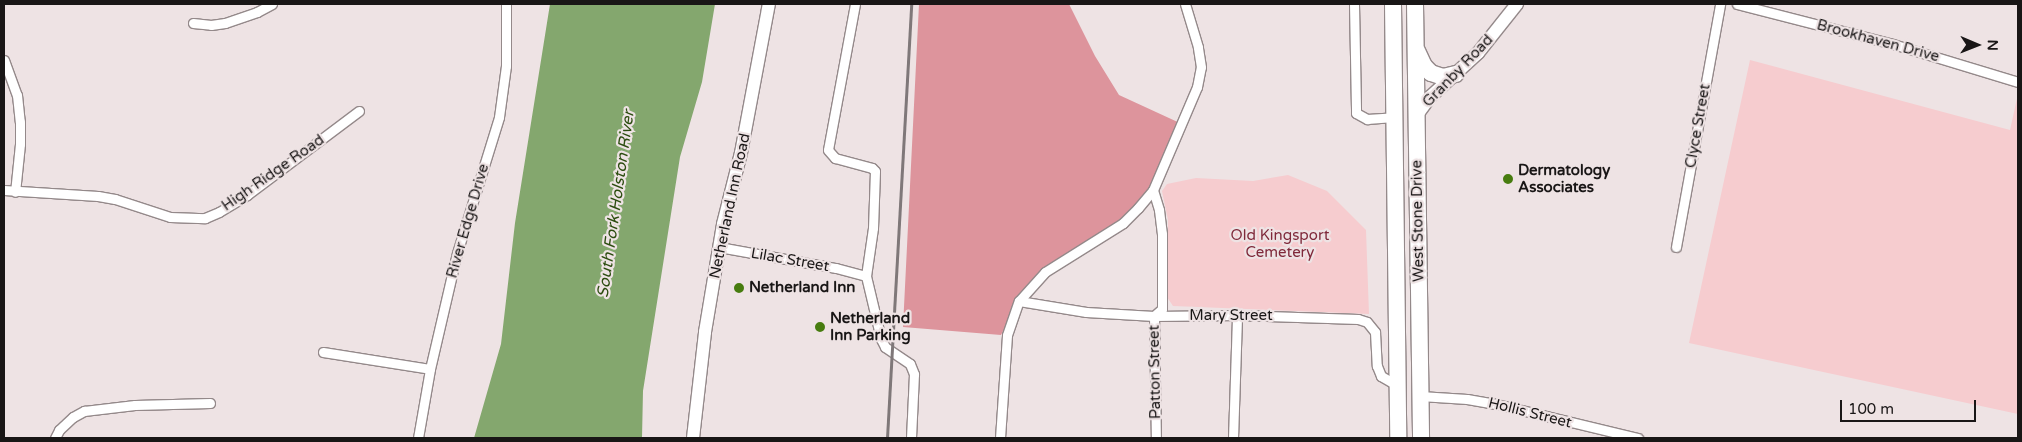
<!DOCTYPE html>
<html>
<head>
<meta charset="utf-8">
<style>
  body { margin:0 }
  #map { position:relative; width:2022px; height:442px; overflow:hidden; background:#eee3e4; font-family:"Varela Round",sans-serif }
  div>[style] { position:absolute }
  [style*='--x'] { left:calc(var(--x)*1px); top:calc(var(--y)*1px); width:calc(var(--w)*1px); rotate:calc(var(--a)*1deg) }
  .green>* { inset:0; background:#f6cccf }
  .forest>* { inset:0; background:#dd949c }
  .water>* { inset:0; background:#84a76e }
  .roads { filter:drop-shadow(1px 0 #94898a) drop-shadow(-1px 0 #94898a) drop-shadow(0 1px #94898a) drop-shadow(0 -1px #94898a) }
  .street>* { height:9px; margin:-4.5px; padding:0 4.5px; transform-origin:4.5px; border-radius:4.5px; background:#fff }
  .secondary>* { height:12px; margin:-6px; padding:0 6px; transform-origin:6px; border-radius:6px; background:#fff }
  .highway>* { height:16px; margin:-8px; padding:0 8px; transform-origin:8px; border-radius:8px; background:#fff }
  .rail>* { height:2.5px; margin:-1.25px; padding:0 1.25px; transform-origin:1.25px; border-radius:1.25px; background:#7f7879 }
  .dots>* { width:14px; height:14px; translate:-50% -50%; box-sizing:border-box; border:2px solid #eee3e4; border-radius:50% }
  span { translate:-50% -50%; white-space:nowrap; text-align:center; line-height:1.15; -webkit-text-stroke:4.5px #eee3e4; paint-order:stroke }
  .street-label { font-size:15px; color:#191616 }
  .poi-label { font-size:15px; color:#191616; font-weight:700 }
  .left { translate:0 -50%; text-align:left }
  .park-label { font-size:15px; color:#7f293a }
  .water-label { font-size:16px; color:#2c4d10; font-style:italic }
  .frame { position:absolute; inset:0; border:5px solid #191616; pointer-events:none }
  .north { position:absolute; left:1952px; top:20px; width:50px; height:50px; -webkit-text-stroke:4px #eee3e4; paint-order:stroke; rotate:91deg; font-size:14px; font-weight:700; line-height:20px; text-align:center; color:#191616 }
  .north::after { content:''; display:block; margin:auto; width:18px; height:22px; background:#191616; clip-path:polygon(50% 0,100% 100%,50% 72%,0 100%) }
  .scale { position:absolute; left:1840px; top:400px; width:136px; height:22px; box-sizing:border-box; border:2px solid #191616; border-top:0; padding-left:6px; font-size:15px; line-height:18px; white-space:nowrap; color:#191616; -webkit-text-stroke:4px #eee3e4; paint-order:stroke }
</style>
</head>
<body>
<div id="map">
  <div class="green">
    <div style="clip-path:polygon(1750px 60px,2010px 130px,2018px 94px,2018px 414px,1689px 343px)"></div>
    <div style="clip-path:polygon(1288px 175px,1327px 191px,1366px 230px,1369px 314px,1173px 306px,1167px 297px,1168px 220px,1162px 191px,1167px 184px,1196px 178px,1253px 181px)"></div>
  </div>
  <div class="forest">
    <div style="clip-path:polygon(919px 4px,1069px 4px,1095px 56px,1119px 95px,1182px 124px,1153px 190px,1138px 208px,1045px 272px,1019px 301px,1001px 335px,903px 327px)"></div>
  </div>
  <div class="water">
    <div style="clip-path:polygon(550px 4px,715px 4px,702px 82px,680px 157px,643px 391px,642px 438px,474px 438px,501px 344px,515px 223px)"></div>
  </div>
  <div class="roads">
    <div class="street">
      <div style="--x:855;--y:4;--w:148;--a:100.5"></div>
      <div style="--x:828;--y:150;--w:11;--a:49"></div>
      <div style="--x:835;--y:158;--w:38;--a:15"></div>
      <div style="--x:872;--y:168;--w:4;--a:45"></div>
      <div style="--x:875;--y:171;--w:57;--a:92"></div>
      <div style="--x:873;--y:228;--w:49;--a:98.3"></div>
      <div style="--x:1354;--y:4;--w:109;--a:88.9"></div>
      <div style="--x:1356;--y:113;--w:13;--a:29"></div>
      <div style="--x:1367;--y:119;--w:27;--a:-4"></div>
      <div style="--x:1737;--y:4;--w:161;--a:14.4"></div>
      <div style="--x:1893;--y:44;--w:131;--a:16.9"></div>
      <div style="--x:193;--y:23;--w:18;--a:6"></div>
      <div style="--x:211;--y:25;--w:14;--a:-8"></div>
      <div style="--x:225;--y:23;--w:34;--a:-19"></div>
      <div style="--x:257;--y:12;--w:17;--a:-28"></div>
      <div style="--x:4;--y:60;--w:37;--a:70"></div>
      <div style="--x:17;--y:95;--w:27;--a:84"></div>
      <div style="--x:20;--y:122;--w:22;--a:90"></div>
      <div style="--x:20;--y:144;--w:48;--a:95.9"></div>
      <div style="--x:4;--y:190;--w:94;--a:3.7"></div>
      <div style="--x:98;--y:196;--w:17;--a:10"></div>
      <div style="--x:115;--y:199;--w:58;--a:18.1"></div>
      <div style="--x:170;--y:217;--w:35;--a:2"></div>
      <div style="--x:205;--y:218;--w:15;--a:-23"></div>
      <div style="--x:219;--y:212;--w:33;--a:-31"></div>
      <div style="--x:247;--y:195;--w:140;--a:-36.9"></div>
      <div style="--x:1153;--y:190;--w:21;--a:73"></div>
      <div style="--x:1159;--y:210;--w:24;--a:83"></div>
      <div style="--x:1162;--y:234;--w:75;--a:90"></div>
      <div style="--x:1162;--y:309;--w:11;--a:139"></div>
      <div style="--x:1154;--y:316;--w:122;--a:89.1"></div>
      <div style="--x:719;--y:247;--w:119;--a:10.2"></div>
      <div style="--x:836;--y:268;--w:31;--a:15"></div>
      <div style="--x:866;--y:276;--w:65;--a:76.6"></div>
      <div style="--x:881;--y:339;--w:9;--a:63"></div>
      <div style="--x:885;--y:347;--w:30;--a:34"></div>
      <div style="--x:910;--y:364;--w:11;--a:68"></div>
      <div style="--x:914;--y:374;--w:64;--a:92.7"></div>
      <div style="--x:1676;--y:247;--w:247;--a:-79.7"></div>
      <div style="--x:1019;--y:301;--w:68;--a:9.3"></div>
      <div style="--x:1086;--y:312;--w:68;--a:3.4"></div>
      <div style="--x:1154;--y:316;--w:83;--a:-0.7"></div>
      <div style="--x:1237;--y:315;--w:121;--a:1.9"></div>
      <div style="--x:1358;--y:319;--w:9;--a:18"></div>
      <div style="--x:1367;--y:322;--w:13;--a:51"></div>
      <div style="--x:1375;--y:332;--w:34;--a:87"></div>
      <div style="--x:1377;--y:366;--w:11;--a:68"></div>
      <div style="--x:1381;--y:376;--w:20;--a:30"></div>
      <div style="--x:323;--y:352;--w:108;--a:9"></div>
      <div style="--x:1420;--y:396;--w:47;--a:3.7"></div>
      <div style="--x:1467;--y:399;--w:29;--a:10"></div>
      <div style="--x:1496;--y:404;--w:146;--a:13.5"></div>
      <div style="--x:55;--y:438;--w:9;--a:-63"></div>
      <div style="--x:59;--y:430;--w:19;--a:-43"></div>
      <div style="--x:73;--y:417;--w:13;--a:-29"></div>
      <div style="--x:84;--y:411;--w:51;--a:-6.7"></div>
      <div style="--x:135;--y:405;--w:75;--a:-1.5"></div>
      <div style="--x:418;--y:438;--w:70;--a:-80.1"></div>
      <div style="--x:430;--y:369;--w:119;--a:-76.9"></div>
      <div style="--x:457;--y:253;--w:142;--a:-72.8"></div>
      <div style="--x:499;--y:117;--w:51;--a:-82.2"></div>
      <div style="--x:506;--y:66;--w:62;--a:-90"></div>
      <div style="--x:1000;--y:438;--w:103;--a:-86.1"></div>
      <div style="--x:1007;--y:335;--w:36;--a:-71"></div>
      <div style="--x:1019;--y:301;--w:39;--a:-48"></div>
      <div style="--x:1045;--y:272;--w:92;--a:-32.1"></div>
      <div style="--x:1123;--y:223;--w:21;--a:-45"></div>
      <div style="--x:1138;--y:208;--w:23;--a:-50"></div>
      <div style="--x:1153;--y:190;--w:112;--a:-66.9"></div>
      <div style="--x:1197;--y:87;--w:20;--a:-79"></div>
      <div style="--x:1201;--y:67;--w:20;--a:-99"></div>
      <div style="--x:1198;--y:47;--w:45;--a:-106.8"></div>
      <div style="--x:1233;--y:438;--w:123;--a:-88.1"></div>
    </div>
    <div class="secondary">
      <div style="--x:1417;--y:115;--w:22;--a:-54"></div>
      <div style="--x:1430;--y:97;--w:65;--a:-42.5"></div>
      <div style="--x:1478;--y:53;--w:63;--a:-51.5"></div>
      <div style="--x:693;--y:438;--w:107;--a:-83.5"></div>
      <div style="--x:705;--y:332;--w:109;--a:-80.5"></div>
      <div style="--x:723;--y:224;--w:73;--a:-75.8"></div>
      <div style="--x:741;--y:153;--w:152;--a:-79.4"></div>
    </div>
    <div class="highway">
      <div style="--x:1393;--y:4;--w:434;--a:89.3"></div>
      <div style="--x:1415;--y:4;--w:434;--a:89.2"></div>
      <div style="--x:1417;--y:51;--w:17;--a:65"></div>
      <div style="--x:1424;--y:66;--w:10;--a:45"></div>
      <div style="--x:1431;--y:73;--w:13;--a:18"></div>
      <div style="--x:1443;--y:77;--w:13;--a:-13"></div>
    </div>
  </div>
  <div class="rail">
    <div style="--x:887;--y:438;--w:435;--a:-86.8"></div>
  </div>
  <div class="dots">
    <div style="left:1508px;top:179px;background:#477c0f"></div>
    <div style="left:739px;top:288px;background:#477c0f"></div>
    <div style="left:820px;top:327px;background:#477c0f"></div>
  </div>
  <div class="street-label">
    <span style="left:1878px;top:41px;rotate:15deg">Brookhaven Drive</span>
    <span style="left:1458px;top:71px;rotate:-46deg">Granby Road</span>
    <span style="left:1698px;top:126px;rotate:-80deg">Clyce Street</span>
    <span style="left:273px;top:173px;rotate:-35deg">High Ridge Road</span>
    <span style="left:730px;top:206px;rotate:-78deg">Netherland Inn Road</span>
    <span style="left:468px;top:221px;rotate:-74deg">River Edge Drive</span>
    <span style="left:1418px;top:221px;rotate:-91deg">West Stone Drive</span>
    <span style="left:790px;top:260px;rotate:10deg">Lilac Street</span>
    <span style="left:1231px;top:316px">Mary Street</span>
    <span style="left:1155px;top:372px;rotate:-91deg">Patton Street</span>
    <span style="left:1530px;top:413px;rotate:14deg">Hollis Street</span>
  </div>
  <div class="poi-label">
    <span class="left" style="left:1518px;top:179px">Dermatology<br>Associates</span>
    <span class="left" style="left:749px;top:288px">Netherland Inn</span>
    <span class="left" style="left:830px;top:327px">Netherland<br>Inn Parking</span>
  </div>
  <div class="park-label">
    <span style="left:1280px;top:244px">Old Kingsport<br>Cemetery</span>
  </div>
  <div class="water-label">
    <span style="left:616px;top:204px;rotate:-82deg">South Fork Holston River</span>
  </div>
  <div class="frame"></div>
  <div class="north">N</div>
  <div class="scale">100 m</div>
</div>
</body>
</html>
